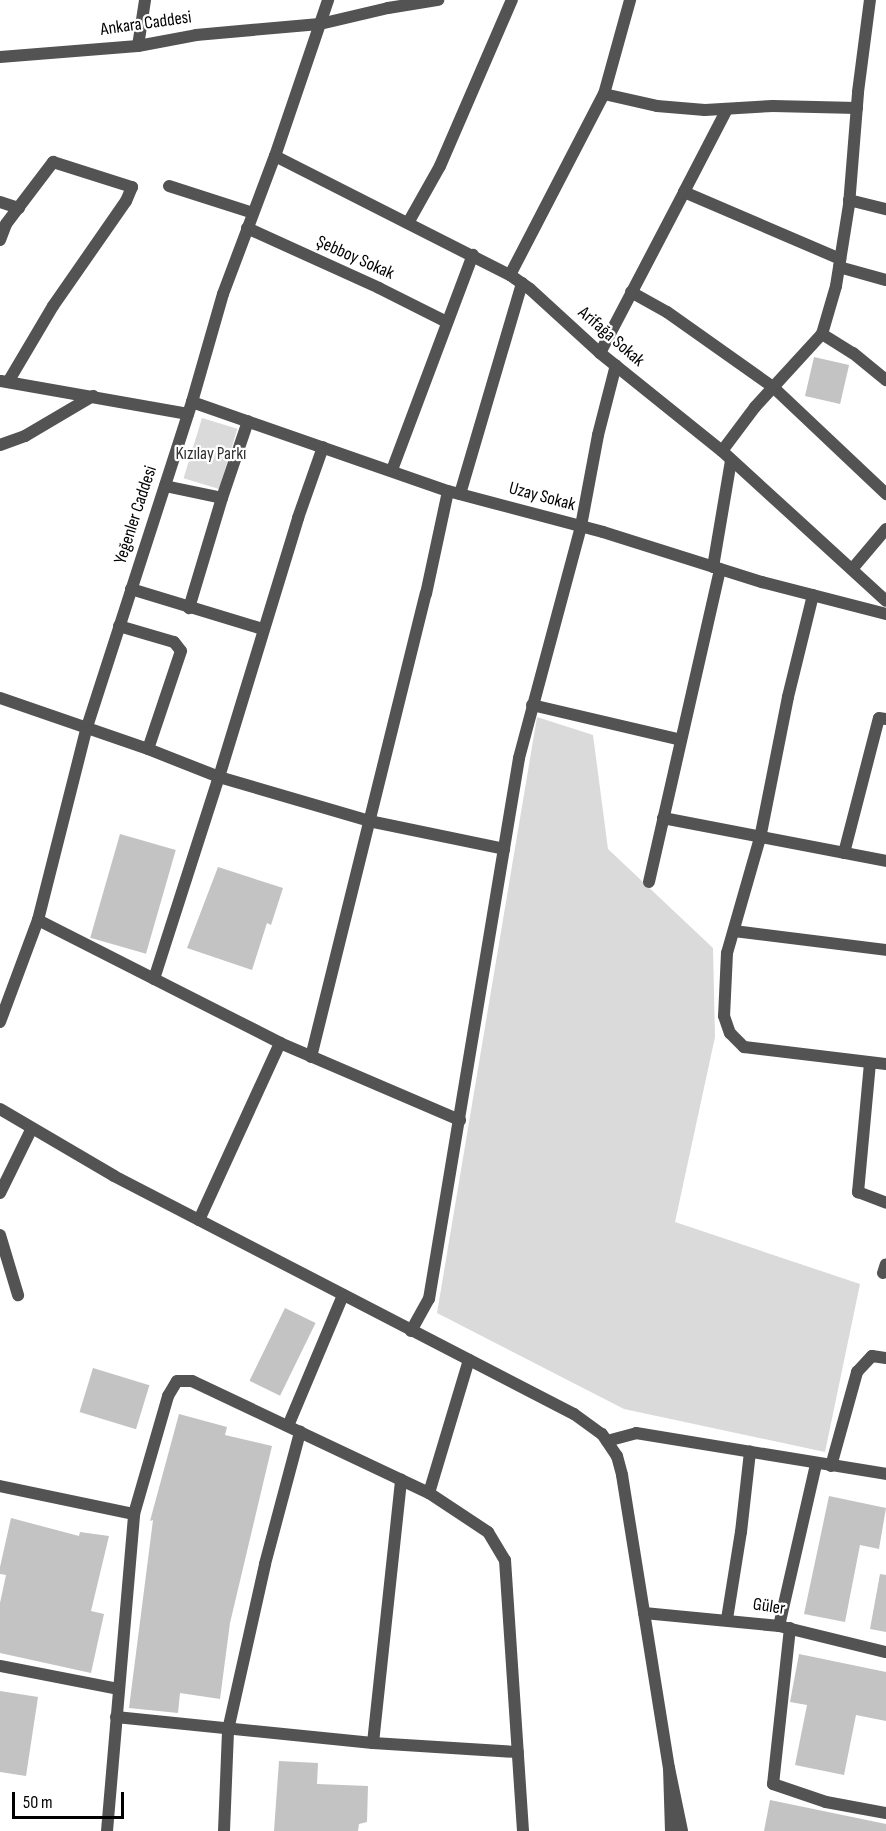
<!DOCTYPE html>
<html>
<head>
<meta charset="utf-8">
<style>
  body { margin:0 }
  #map { position:relative; width:886px; height:1831px; overflow:hidden; background:#fff; font-family:"Sofia Sans Condensed",sans-serif }
  div>[style] { position:absolute }
  [style*='--x'] { left:calc(var(--x)*1px); top:calc(var(--y)*1px); width:calc(var(--w)*1px); rotate:calc(var(--a)*1deg) }
  .green>* { inset:0; background:#dadada; transform-origin:0 0 }
  .building>* { inset:0; background:#c3c3c3; transform-origin:0 0 }
  .minor>* { height:12px; margin:-6px; padding:0 6px; transform-origin:6px; border-radius:6px; background:#535353 }
  .tertiary>* { height:12px; margin:-6px; padding:0 6px; transform-origin:6px; border-radius:6px; background:#535353 }
  span { translate:-50% -50%; white-space:nowrap; text-align:center; line-height:1.15; -webkit-text-stroke:4.5px #fff; paint-order:stroke }
  .street-label { font-size:18px; color:#000 }
  .park-label { font-size:18px; color:#313131 }
  .scale { position:absolute; left:12px; top:1792px; width:112px; height:27px; box-sizing:border-box; border:3px solid #000; border-top:0; padding-left:8px; font-size:18px; line-height:21px; white-space:nowrap; color:#000; -webkit-text-stroke:4px #fff; paint-order:stroke }
</style>
</head>
<body>
<div id="map">
  <div class="green">
    <div style="left:202px;top:418px;width:37px;height:63px;rotate:17deg"></div>
    <div style="clip-path:polygon(537px 717px,593px 735px,608px 849px,713px 948px,715px 1037px,675px 1222px,860px 1284px,825px 1452px,624px 1409px,437px 1313px)"></div>
  </div>
  <div class="building">
    <div style="left:814px;top:357px;width:36px;height:40px;rotate:13deg"></div>
    <div style="left:120px;top:834px;width:58px;height:108px;rotate:16deg"></div>
    <div style="clip-path:polygon(218px 867px,283px 888px,271px 925px,267px 923px,252px 970px,187px 948px)"></div>
    <div style="left:285px;top:1308px;width:34px;height:81px;rotate:26deg"></div>
    <div style="left:93px;top:1368px;width:59px;height:46px;rotate:17deg"></div>
    <div style="clip-path:polygon(179px 1414px,227px 1427px,225px 1435px,272px 1446px,230px 1623px,220px 1699px,180px 1693px,178px 1713px,129px 1708px,153px 1520px,150px 1521px)"></div>
    <div style="clip-path:polygon(829px 1496px,886px 1508px,879px 1549px,860px 1545px,845px 1622px,804px 1614px)"></div>
    <div style="clip-path:polygon(11px 1518px,79px 1536px,80px 1532px,109px 1536px,91px 1611px,104px 1614px,91px 1673px,0 1653px,0 1603px,6px 1575px,0 1574px,0 1567px)"></div>
    <div style="clip-path:polygon(880px 1574px,886px 1575px,886px 1632px,870px 1629px)"></div>
    <div style="clip-path:polygon(799px 1654px,886px 1672px,886px 1721px,856px 1715px,844px 1775px,795px 1765px,807px 1705px,790px 1702px)"></div>
    <div style="clip-path:polygon(0 1691px,38px 1697px,26px 1776px,0 1772px)"></div>
    <div style="clip-path:polygon(279px 1761px,318px 1763px,317px 1784px,368px 1786px,367px 1822px,359px 1824px,358px 1831px,274px 1831px)"></div>
    <div style="clip-path:polygon(770px 1800px,886px 1824px,886px 1831px,764px 1831px)"></div>
  </div>
  <div class="minor">
    <div style="--x:138;--y:46;--w:47;--a:-81.3"></div>
    <div style="--x:604;--y:94;--w:54;--a:12.8"></div>
    <div style="--x:657;--y:106;--w:48;--a:4.8"></div>
    <div style="--x:705;--y:110;--w:68;--a:-3.4"></div>
    <div style="--x:773;--y:106;--w:84;--a:1.4"></div>
    <div style="--x:275;--y:156;--w:263;--a:26.9"></div>
    <div style="--x:510;--y:275;--w:24;--a:35"></div>
    <div style="--x:530;--y:289;--w:95;--a:42.4"></div>
    <div style="--x:600;--y:353;--w:156;--a:38.8"></div>
    <div style="--x:722;--y:451;--w:222;--a:42.4"></div>
    <div style="--x:169;--y:186;--w:88;--a:17.8"></div>
    <div style="--x:684;--y:192;--w:93;--a:-62.6"></div>
    <div style="--x:849;--y:200;--w:38;--a:14"></div>
    <div style="--x:0;--y:202;--w:20;--a:18"></div>
    <div style="--x:408;--y:223;--w:65;--a:-60.7"></div>
    <div style="--x:440;--y:166;--w:181;--a:-66.6"></div>
    <div style="--x:247;--y:228;--w:145;--a:24.4"></div>
    <div style="--x:379;--y:288;--w:76;--a:26.6"></div>
    <div style="--x:0;--y:240;--w:17;--a:-69"></div>
    <div style="--x:6;--y:224;--w:78;--a:-52.8"></div>
    <div style="--x:53;--y:162;--w:83;--a:17.6"></div>
    <div style="--x:132;--y:187;--w:15;--a:113"></div>
    <div style="--x:126;--y:201;--w:128;--a:124.8"></div>
    <div style="--x:53;--y:306;--w:88;--a:120.6"></div>
    <div style="--x:839;--y:267;--w:49;--a:15.5"></div>
    <div style="--x:510;--y:275;--w:204;--a:-62.6"></div>
    <div style="--x:604;--y:94;--w:98;--a:-74.5"></div>
    <div style="--x:631;--y:292;--w:41;--a:29.1"></div>
    <div style="--x:667;--y:312;--w:130;--a:35.3"></div>
    <div style="--x:773;--y:387;--w:156;--a:43.4"></div>
    <div style="--x:822;--y:334;--w:50;--a:-73.7"></div>
    <div style="--x:836;--y:286;--w:82;--a:-80.9"></div>
    <div style="--x:849;--y:205;--w:113;--a:-85.4"></div>
    <div style="--x:858;--y:92;--w:93;--a:-82.6"></div>
    <div style="--x:600;--y:353;--w:182;--a:-62.4"></div>
    <div style="--x:684;--y:192;--w:170;--a:23.2"></div>
    <div style="--x:1;--y:381;--w:190;--a:10"></div>
    <div style="--x:192;--y:402;--w:271;--a:19.2"></div>
    <div style="--x:448;--y:491;--w:160;--a:14.8"></div>
    <div style="--x:603;--y:532;--w:167;--a:17.5"></div>
    <div style="--x:762;--y:582;--w:128;--a:14.5"></div>
    <div style="--x:0;--y:445;--w:27;--a:-20"></div>
    <div style="--x:25;--y:436;--w:79;--a:-30.5"></div>
    <div style="--x:722;--y:451;--w:55;--a:-53.1"></div>
    <div style="--x:755;--y:407;--w:99;--a:-47.5"></div>
    <div style="--x:822;--y:334;--w:36;--a:32"></div>
    <div style="--x:853;--y:353;--w:43;--a:39.3"></div>
    <div style="--x:392;--y:470;--w:230;--a:-69.4"></div>
    <div style="--x:165;--y:486;--w:58;--a:11.9"></div>
    <div style="--x:222;--y:498;--w:115;--a:106.7"></div>
    <div style="--x:460;--y:494;--w:220;--a:-73.6"></div>
    <div style="--x:222;--y:498;--w:81;--a:-71.3"></div>
    <div style="--x:713;--y:567;--w:108;--a:-80.4"></div>
    <div style="--x:853;--y:568;--w:51;--a:-49.8"></div>
    <div style="--x:131;--y:589;--w:138;--a:16.9"></div>
    <div style="--x:813;--y:595;--w:105;--a:103.8"></div>
    <div style="--x:788;--y:697;--w:144;--a:101.2"></div>
    <div style="--x:760;--y:838;--w:120;--a:106"></div>
    <div style="--x:727;--y:953;--w:63;--a:92.7"></div>
    <div style="--x:724;--y:1016;--w:18;--a:71"></div>
    <div style="--x:730;--y:1033;--w:20;--a:45"></div>
    <div style="--x:744;--y:1047;--w:143;--a:6.8"></div>
    <div style="--x:119;--y:626;--w:57;--a:16.2"></div>
    <div style="--x:174;--y:642;--w:11;--a:52"></div>
    <div style="--x:181;--y:651;--w:103;--a:108.6"></div>
    <div style="--x:0;--y:698;--w:157;--a:19"></div>
    <div style="--x:148;--y:749;--w:76;--a:21.5"></div>
    <div style="--x:219;--y:777;--w:271;--a:-73"></div>
    <div style="--x:298;--y:518;--w:75;--a:-70.6"></div>
    <div style="--x:532;--y:705;--w:153;--a:13.2"></div>
    <div style="--x:663;--y:818;--w:227;--a:10.9"></div>
    <div style="--x:844;--y:853;--w:139;--a:-75.5"></div>
    <div style="--x:879;--y:718;--w:7;--a:8"></div>
    <div style="--x:649;--y:882;--w:321;--a:-77.2"></div>
    <div style="--x:38;--y:920;--w:271;--a:26.9"></div>
    <div style="--x:280;--y:1043;--w:196;--a:23.2"></div>
    <div style="--x:734;--y:931;--w:153;--a:7.1"></div>
    <div style="--x:154;--y:979;--w:212;--a:-72.2"></div>
    <div style="--x:219;--y:777;--w:156;--a:16.3"></div>
    <div style="--x:369;--y:821;--w:138;--a:11.7"></div>
    <div style="--x:311;--y:1057;--w:477;--a:-76.1"></div>
    <div style="--x:426;--y:594;--w:105;--a:-77.9"></div>
    <div style="--x:870;--y:1063;--w:130;--a:95.3"></div>
    <div style="--x:858;--y:1192;--w:30;--a:21"></div>
    <div style="--x:0;--y:1193;--w:72;--a:-63.8"></div>
    <div style="--x:199;--y:1220;--w:195;--a:-65.4"></div>
    <div style="--x:0;--y:1235;--w:63;--a:73.3"></div>
    <div style="--x:883;--y:1273;--w:9;--a:-72"></div>
    <div style="--x:411;--y:1331;--w:37;--a:-61"></div>
    <div style="--x:429;--y:1299;--w:548;--a:-80.55"></div>
    <div style="--x:519;--y:758;--w:240;--a:-75"></div>
    <div style="--x:581;--y:526;--w:93;--a:-79.4"></div>
    <div style="--x:598;--y:435;--w:72;--a:-75.6"></div>
    <div style="--x:288;--y:1426;--w:142;--a:-67.2"></div>
    <div style="--x:607;--y:1441;--w:30;--a:-15"></div>
    <div style="--x:636;--y:1433;--w:253;--a:9.3"></div>
    <div style="--x:831;--y:1466;--w:98;--a:-74.5"></div>
    <div style="--x:857;--y:1372;--w:22;--a:-47"></div>
    <div style="--x:872;--y:1356;--w:14;--a:8"></div>
    <div style="--x:0;--y:1486;--w:137;--a:11.8"></div>
    <div style="--x:429;--y:1493;--w:139;--a:-73.3"></div>
    <div style="--x:644;--y:1613;--w:136;--a:5.5"></div>
    <div style="--x:779;--y:1626;--w:110;--a:13.7"></div>
    <div style="--x:727;--y:1619;--w:88;--a:-80.9"></div>
    <div style="--x:741;--y:1532;--w:81;--a:-83.6"></div>
    <div style="--x:779;--y:1626;--w:166;--a:-77.1"></div>
    <div style="--x:790;--y:1628;--w:157;--a:96.2"></div>
    <div style="--x:773;--y:1784;--w:56;--a:18.8"></div>
    <div style="--x:826;--y:1802;--w:61;--a:10.4"></div>
    <div style="--x:0;--y:1666;--w:120;--a:11"></div>
    <div style="--x:116;--y:1717;--w:258;--a:5.8"></div>
    <div style="--x:373;--y:1743;--w:145;--a:3.6"></div>
    <div style="--x:373;--y:1743;--w:265;--a:-83.9"></div>
    <div style="--x:107;--y:1831;--w:318;--a:-85.1"></div>
    <div style="--x:134;--y:1514;--w:123;--a:-73.9"></div>
    <div style="--x:168;--y:1396;--w:17;--a:-59"></div>
    <div style="--x:177;--y:1381;--w:15;--a:0"></div>
    <div style="--x:192;--y:1381;--w:262;--a:25.3"></div>
    <div style="--x:429;--y:1493;--w:71;--a:33.5"></div>
    <div style="--x:488;--y:1532;--w:33;--a:59"></div>
    <div style="--x:505;--y:1560;--w:272;--a:86.2"></div>
    <div style="--x:224;--y:1831;--w:101;--a:-87.7"></div>
    <div style="--x:228;--y:1730;--w:170;--a:-77.4"></div>
    <div style="--x:265;--y:1564;--w:137;--a:-75.1"></div>
  </div>
  <div class="tertiary">
    <div style="--x:0;--y:57;--w:138;--a:-4.6"></div>
    <div style="--x:138;--y:46;--w:59;--a:-10.7"></div>
    <div style="--x:196;--y:35;--w:124;--a:-5.1"></div>
    <div style="--x:320;--y:24;--w:70;--a:-13.2"></div>
    <div style="--x:388;--y:8;--w:51;--a:-9.1"></div>
    <div style="--x:0;--y:1022;--w:109;--a:-69.6"></div>
    <div style="--x:38;--y:920;--w:199;--a:-75.8"></div>
    <div style="--x:87;--y:727;--w:342;--a:-72.1"></div>
    <div style="--x:192;--y:402;--w:112;--a:-74"></div>
    <div style="--x:223;--y:294;--w:147;--a:-69.4"></div>
    <div style="--x:275;--y:156;--w:165;--a:-71.2"></div>
    <div style="--x:0;--y:1109;--w:132;--a:30.4"></div>
    <div style="--x:114;--y:1176;--w:518;--a:27.36"></div>
    <div style="--x:574;--y:1414;--w:34;--a:36"></div>
    <div style="--x:602;--y:1434;--w:27;--a:56"></div>
    <div style="--x:617;--y:1456;--w:20;--a:75"></div>
    <div style="--x:622;--y:1475;--w:297;--a:80.9"></div>
    <div style="--x:671;--y:1831;--w:63;--a:-91.8"></div>
    <div style="--x:669;--y:1768;--w:64;--a:78.3"></div>
  </div>
  <div class="street-label">
    <span style="left:146px;top:24px;rotate:-8deg">Ankara Caddesi</span>
    <span style="left:355px;top:258px;rotate:24deg">Şebboy Sokak</span>
    <span style="left:611px;top:337px;rotate:41deg">Arifağa Sokak</span>
    <span style="left:542px;top:497px;rotate:15deg">Uzay Sokak</span>
    <span style="left:136px;top:515px;rotate:-72deg">Yeğenler Caddesi</span>
    <span style="left:769px;top:1607px;rotate:8deg">Güler</span>
  </div>
  <div class="park-label">
    <span style="left:211px;top:454px">Kızılay Parkı</span>
  </div>
  <div class="scale">50 m</div>
</div>
</body>
</html>
